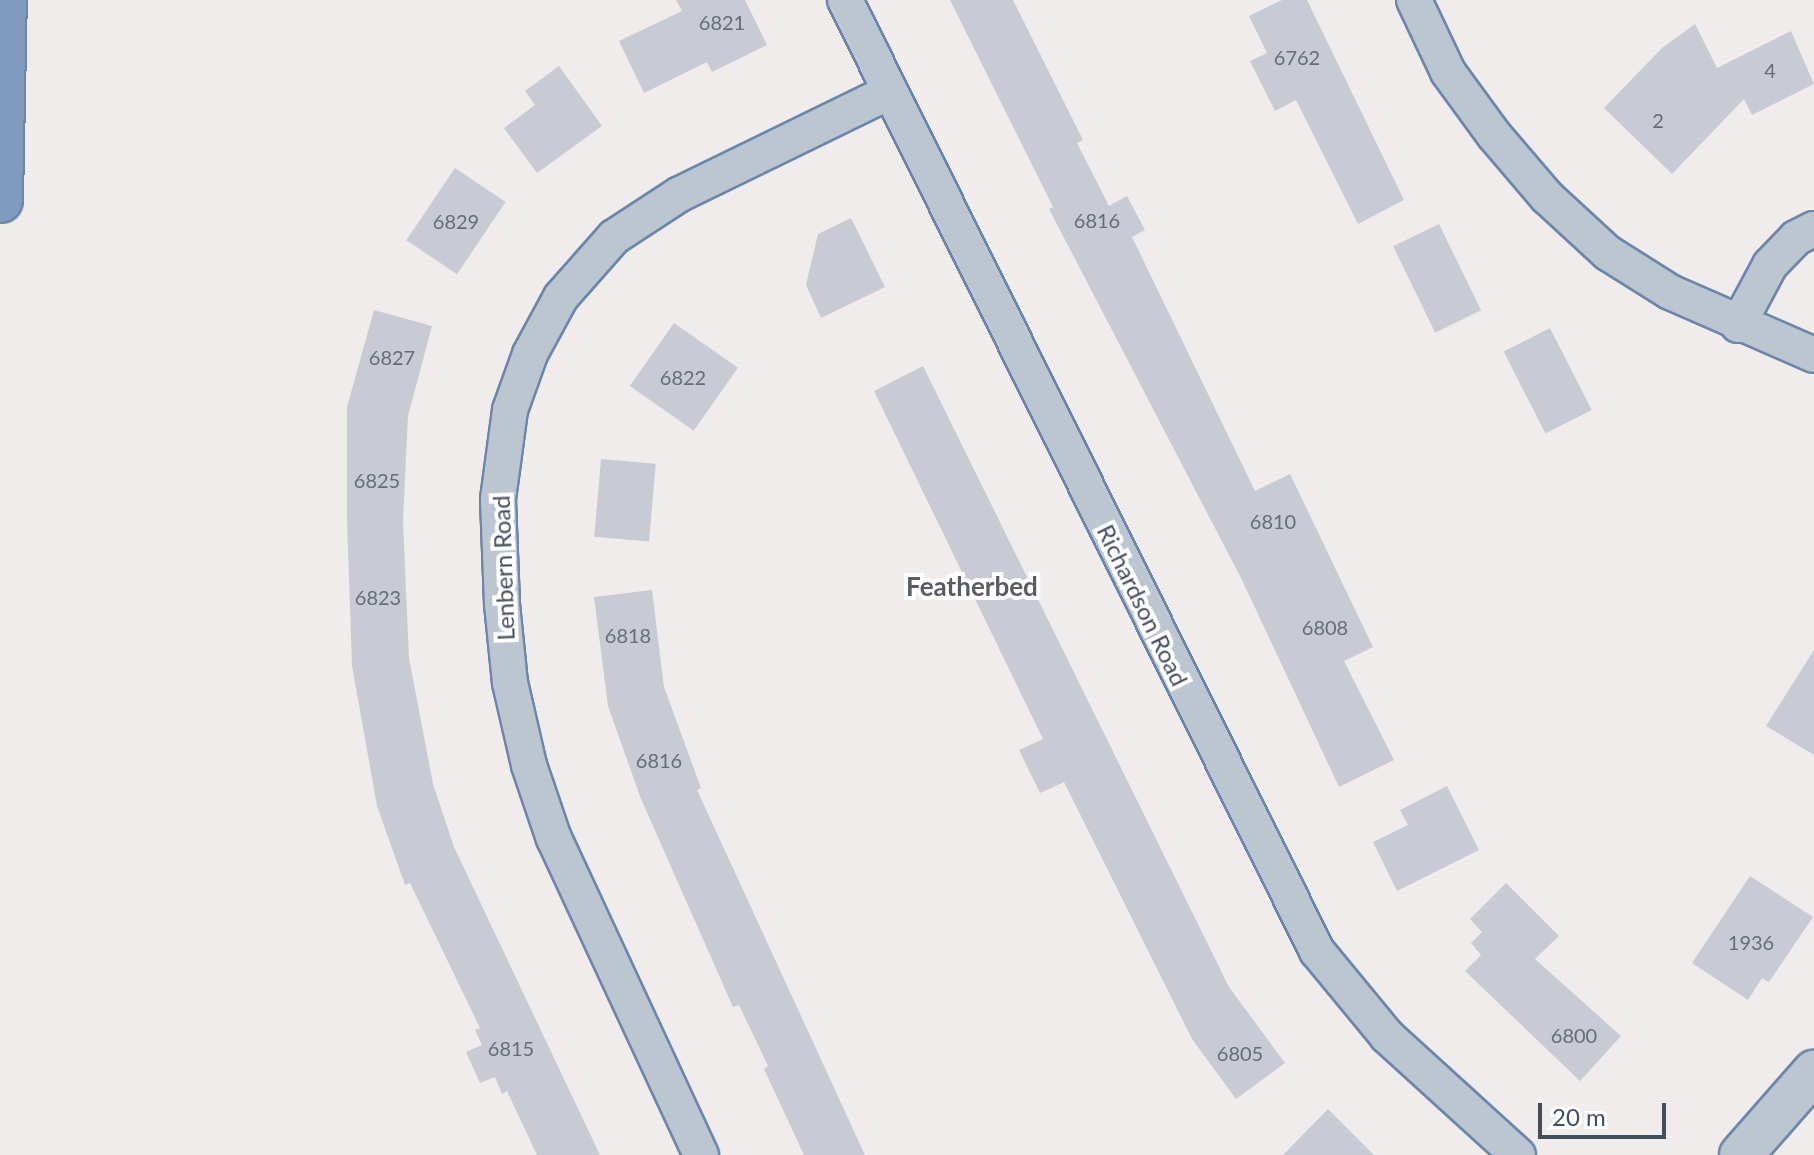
<!DOCTYPE html>
<html>
<head>
<meta charset="utf-8">
<style>
  body { margin:0 }
  #map { position:relative; width:1814px; height:1155px; overflow:hidden; background:#f0ecec; font-family:Lato,sans-serif }
  div>[style] { position:absolute }
  [style*='--x'] { left:calc(var(--x)*1px); top:calc(var(--y)*1px); width:calc(var(--w)*1px); rotate:calc(var(--a)*1deg) }
  .building>* { inset:0; background:#c8cbd3; transform-origin:0 0 }
  .roads { filter:drop-shadow(2px 0 #6c86ab) drop-shadow(-2px 0 #6c86ab) drop-shadow(0 2px #6c86ab) drop-shadow(0 -2px #6c86ab) }
  .minor>* { height:34px; margin:-17px; padding:0 17px; transform-origin:17px; border-radius:17px; background:#bcc6d0 }
  .tertiary>* { height:42px; margin:-21px; padding:0 21px; transform-origin:21px; border-radius:21px; background:#bcc6d0 }
  .motorway>* { height:44px; margin:-22px; padding:0 22px; transform-origin:22px; border-radius:22px; background:#819bbf }
  span { translate:-50% -50%; white-space:nowrap; text-align:center; line-height:1.15; -webkit-text-stroke:8px #fff; paint-order:stroke }
  .number-label { font-size:20px; color:#656d79 }
  .number-label span { -webkit-text-stroke-width:0 }
  .street-label { font-size:24px; color:#444e5b }
  .neighbourhood-label { font-size:26px; color:#595c62; font-weight:700 }
  .scale { position:absolute; left:1538px; top:1103px; width:128px; height:36px; box-sizing:border-box; border:4px solid #444e5b; border-top:0; padding-left:10px; font-size:24px; line-height:28px; white-space:nowrap; color:#444e5b; -webkit-text-stroke:6px #fff; paint-order:stroke }
</style>
</head>
<body>
<div id="map">
  <div class="building">
    <div style="clip-path:polygon(676px 0,745px 0,767px 45px,712px 72px,707px 62px,644px 93px,619px 41px,682px 11px)"></div>
    <div style="clip-path:polygon(950px 0,1013px 0,1083px 140px,1077px 143px,1109px 206px,1127px 196px,1145px 230px,1132px 237px,1255px 491px,1290px 474px,1373px 647px,1344px 661px,1394px 760px,1339px 787px,1242px 580px,1049px 209px,1053px 207px)"></div>
    <div style="clip-path:polygon(1282px 0,1307px 0,1404px 200px,1358px 224px,1296px 100px,1275px 111px,1250px 61px,1267px 53px,1249px 16px)"></div>
    <div style="clip-path:polygon(1695px 24px,1717px 68px,1791px 31px,1814px 84px,1752px 115px,1744px 99px,1672px 174px,1604px 108px,1662px 48px)"></div>
    <div style="clip-path:polygon(559px 66px,602px 126px,537px 173px,504px 128px,535px 105px,525px 91px)"></div>
    <div style="left:455px;top:168px;width:61px;height:87px;rotate:34deg"></div>
    <div style="clip-path:polygon(851px 218px,885px 287px,821px 318px,806px 285px,818px 234px)"></div>
    <div style="left:1439px;top:224px;width:96px;height:51px;rotate:64deg"></div>
    <div style="clip-path:polygon(374px 310px,432px 326px,408px 416px,403px 521px,409px 658px,433px 784px,454px 847px,600px 1155px,537px 1155px,507px 1091px,502px 1094px,495px 1077px,480px 1083px,466px 1052px,482px 1045px,475px 1030px,480px 1028px,410px 883px,405px 885px,377px 806px,352px 666px,347px 520px,347px 407px)"></div>
    <div style="left:674px;top:323px;width:78px;height:77px;rotate:35deg"></div>
    <div style="left:1550px;top:328px;width:92px;height:52px;rotate:63deg"></div>
    <div style="clip-path:polygon(923px 366px,1229px 987px,1285px 1063px,1236px 1099px,1192px 1039px,1064px 782px,1040px 793px,1019px 750px,1043px 739px,874px 391px)"></div>
    <div style="left:601px;top:459px;width:55px;height:78px;rotate:5deg"></div>
    <div style="clip-path:polygon(652px 590px,664px 687px,701px 788px,697px 790px,865px 1155px,804px 1155px,764px 1069px,768px 1066px,739px 1005px,733px 1007px,641px 799px,608px 706px,594px 597px)"></div>
    <div style="clip-path:polygon(1814px 650px,1814px 755px,1766px 726px)"></div>
    <div style="clip-path:polygon(1447px 786px,1479px 850px,1397px 891px,1373px 842px,1408px 825px,1400px 810px)"></div>
    <div style="clip-path:polygon(1750px 876px,1813px 917px,1769px 982px,1762px 978px,1748px 1000px,1692px 963px)"></div>
    <div style="clip-path:polygon(1506px 883px,1559px 936px,1535px 959px,1621px 1036px,1580px 1081px,1465px 971px,1481px 955px,1471px 943px,1482px 932px,1470px 919px)"></div>
    <div style="clip-path:polygon(1328px 1109px,1374px 1155px,1283px 1155px)"></div>
  </div>
  <div class="roads">
    <div class="minor">
      <div style="--x:845;--y:0;--w:1062;--a:63.6"></div>
      <div style="--x:1317;--y:951;--w:110;--a:50.5"></div>
      <div style="--x:1387;--y:1036;--w:177;--a:42.3"></div>
      <div style="--x:1414;--y:0;--w:80;--a:64.7"></div>
      <div style="--x:1448;--y:72;--w:78;--a:53.9"></div>
      <div style="--x:1494;--y:135;--w:82;--a:49.5"></div>
      <div style="--x:1547;--y:197;--w:83;--a:42.6"></div>
      <div style="--x:1608;--y:253;--w:73;--a:32.2"></div>
      <div style="--x:1670;--y:292;--w:157;--a:23.6"></div>
      <div style="--x:1738;--y:325;--w:68;--a:-61.9"></div>
      <div style="--x:1770;--y:265;--w:37;--a:-46"></div>
      <div style="--x:1796;--y:238;--w:20;--a:-27"></div>
      <div style="--x:701;--y:1155;--w:349;--a:-114.9"></div>
      <div style="--x:554;--y:839;--w:78;--a:-108.7"></div>
      <div style="--x:529;--y:765;--w:84;--a:-103"></div>
      <div style="--x:510;--y:683;--w:79;--a:-95.8"></div>
      <div style="--x:502;--y:604;--w:105;--a:-92.2"></div>
      <div style="--x:498;--y:499;--w:90;--a:-82.3"></div>
      <div style="--x:510;--y:410;--w:59;--a:-70.3"></div>
      <div style="--x:530;--y:354;--w:65;--a:-61.5"></div>
      <div style="--x:561;--y:297;--w:80;--a:-48.5"></div>
      <div style="--x:614;--y:237;--w:79;--a:-33.1"></div>
      <div style="--x:680;--y:194;--w:233;--a:-26"></div>
    </div>
    <div class="tertiary">
      <div style="--x:1741;--y:1155;--w:111;--a:-48.7"></div>
    </div>
    <div class="motorway">
      <div style="--x:0;--y:200;--w:200;--a:-88.9"></div>
    </div>
  </div>
  <div class="number-label">
    <span style="left:722px;top:22px">6821</span>
    <span style="left:1297px;top:57px">6762</span>
    <span style="left:1770px;top:70px">4</span>
    <span style="left:1658px;top:120px">2</span>
    <span style="left:1097px;top:220px">6816</span>
    <span style="left:456px;top:221px">6829</span>
    <span style="left:392px;top:357px">6827</span>
    <span style="left:683px;top:377px">6822</span>
    <span style="left:377px;top:480px">6825</span>
    <span style="left:1273px;top:521px">6810</span>
    <span style="left:378px;top:597px">6823</span>
    <span style="left:1325px;top:627px">6808</span>
    <span style="left:628px;top:635px">6818</span>
    <span style="left:659px;top:760px">6816</span>
    <span style="left:1751px;top:942px">1936</span>
    <span style="left:1574px;top:1035px">6800</span>
    <span style="left:511px;top:1048px">6815</span>
    <span style="left:1240px;top:1053px">6805</span>
  </div>
  <div class="street-label">
    <span style="left:503px;top:568px;rotate:-92deg">Lenbern Road</span>
    <span style="left:1143px;top:605px;rotate:64deg">Richardson Road</span>
  </div>
  <div class="neighbourhood-label">
    <span style="left:972px;top:587px">Featherbed</span>
  </div>
  <div class="scale">20 m</div>
</div>
</body>
</html>
